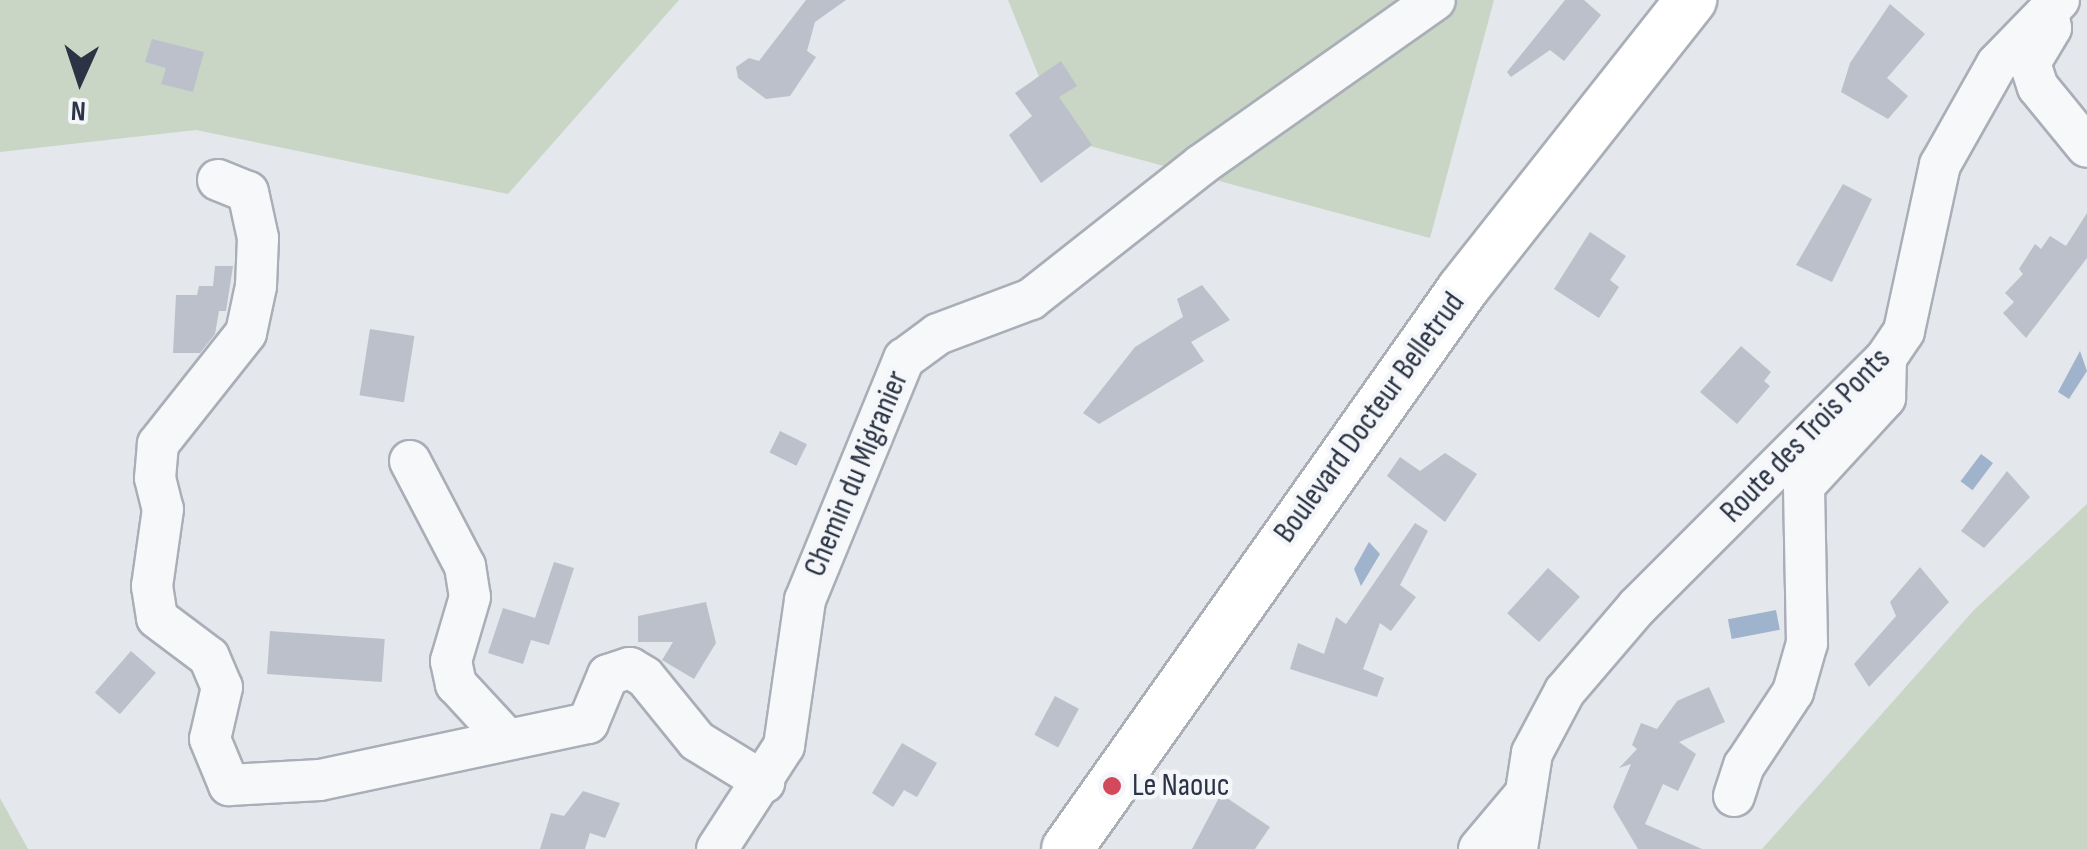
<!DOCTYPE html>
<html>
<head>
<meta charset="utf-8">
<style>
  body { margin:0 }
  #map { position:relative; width:2087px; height:849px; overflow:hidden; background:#e4e7ec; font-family:"Sofia Sans Condensed",sans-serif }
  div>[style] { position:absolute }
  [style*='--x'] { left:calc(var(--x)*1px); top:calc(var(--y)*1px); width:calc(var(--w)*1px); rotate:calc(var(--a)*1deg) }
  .green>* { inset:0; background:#c9d6c5 }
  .water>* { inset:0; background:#9fb4cc; transform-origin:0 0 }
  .building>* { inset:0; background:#bbc0ca; transform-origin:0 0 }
  .roads { filter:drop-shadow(2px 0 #a9aeb7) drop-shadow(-2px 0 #a9aeb7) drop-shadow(0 2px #a9aeb7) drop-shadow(0 -2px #a9aeb7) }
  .minor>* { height:40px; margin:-20px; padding:0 20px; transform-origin:20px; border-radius:20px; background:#f7f8fa }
  .major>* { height:50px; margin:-25px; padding:0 25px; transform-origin:25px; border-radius:25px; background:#fff }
  .dots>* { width:28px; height:28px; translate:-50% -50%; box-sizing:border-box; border:5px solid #f4f6f9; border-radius:50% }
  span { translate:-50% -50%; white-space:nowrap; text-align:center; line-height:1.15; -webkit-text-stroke:9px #f4f6f9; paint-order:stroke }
  .street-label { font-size:32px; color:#2b3445 }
  .poi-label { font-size:32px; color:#2b3445 }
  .left { translate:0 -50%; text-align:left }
  .north { position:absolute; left:30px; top:30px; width:100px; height:100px; -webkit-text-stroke:8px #f4f6f9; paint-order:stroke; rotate:183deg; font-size:28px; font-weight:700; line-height:40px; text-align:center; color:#2b3445 }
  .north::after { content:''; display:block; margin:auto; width:35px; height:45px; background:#2b3445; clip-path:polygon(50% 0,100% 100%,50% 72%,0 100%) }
</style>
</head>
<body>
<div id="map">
  <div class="green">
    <div style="clip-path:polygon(0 0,679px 0,508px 194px,196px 130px,0 152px)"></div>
    <div style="clip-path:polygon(1008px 0,1494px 0,1430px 238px,1064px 139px)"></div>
    <div style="clip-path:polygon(2087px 504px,2087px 849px,1762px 849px,1974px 610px)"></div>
    <div style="clip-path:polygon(0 798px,28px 849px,0 849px)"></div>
  </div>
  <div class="water">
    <div style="clip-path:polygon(2080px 351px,2087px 371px,2069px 399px,2058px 392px)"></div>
    <div style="left:1981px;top:454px;width:15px;height:34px;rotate:37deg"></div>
    <div style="clip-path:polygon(1369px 542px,1380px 554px,1361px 586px,1354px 569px)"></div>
    <div style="left:1776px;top:610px;width:20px;height:49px;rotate:79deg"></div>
  </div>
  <div class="building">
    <div style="clip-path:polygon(806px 0,846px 0,815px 22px,807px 51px,816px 57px,790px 96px,766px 99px,738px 78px,736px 67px,749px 58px,759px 61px)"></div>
    <div style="clip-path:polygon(1565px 0,1584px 0,1601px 15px,1564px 61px,1550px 50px,1511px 77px,1507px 72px)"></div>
    <div style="clip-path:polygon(1890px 4px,1925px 34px,1887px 78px,1908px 96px,1888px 119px,1841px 92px,1850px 63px)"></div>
    <div style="clip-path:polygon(152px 39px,204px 52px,193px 92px,161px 84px,166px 68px,145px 62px)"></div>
    <div style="clip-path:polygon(1061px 61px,1077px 86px,1059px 97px,1092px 145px,1041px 183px,1009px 135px,1032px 116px,1015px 93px)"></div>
    <div style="clip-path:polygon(1843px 184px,1872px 199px,1832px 282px,1796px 265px)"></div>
    <div style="clip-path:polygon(2087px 213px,2087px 258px,2026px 338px,2003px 313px,2014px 302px,2005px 293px,2023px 274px,2019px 269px,2035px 244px,2041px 249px,2050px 236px,2066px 246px)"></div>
    <div style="clip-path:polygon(1590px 232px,1626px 256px,1610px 280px,1619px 287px,1599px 318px,1554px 289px)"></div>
    <div style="clip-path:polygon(215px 266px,233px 266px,226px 311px,219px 311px,215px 334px,200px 353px,173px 353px,176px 295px,197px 295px,199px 286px,213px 286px)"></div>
    <div style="clip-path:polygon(1202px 285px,1230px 320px,1191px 342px,1204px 361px,1099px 424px,1083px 413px,1135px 347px,1183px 317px,1177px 299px)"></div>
    <div style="left:370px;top:329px;width:45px;height:67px;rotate:9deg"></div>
    <div style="clip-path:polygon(1741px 346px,1771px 372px,1764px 381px,1770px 386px,1737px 424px,1700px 392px)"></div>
    <div style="left:780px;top:431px;width:30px;height:24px;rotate:26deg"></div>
    <div style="clip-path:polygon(1445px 453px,1477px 474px,1445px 522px,1387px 476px,1400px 457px,1420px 471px)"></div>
    <div style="clip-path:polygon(2007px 471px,2030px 497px,1984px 548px,1961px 531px)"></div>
    <div style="clip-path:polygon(1415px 523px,1428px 531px,1400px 585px,1416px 597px,1391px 631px,1380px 623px,1363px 669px,1384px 678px,1377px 697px,1290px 669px,1298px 643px,1324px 654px,1336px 617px,1346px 624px)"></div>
    <div style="clip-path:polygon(554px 562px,574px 568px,549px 645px,531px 640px,523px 664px,488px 653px,503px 608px,535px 618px)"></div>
    <div style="clip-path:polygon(1920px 567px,1949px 602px,1869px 687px,1854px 664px,1896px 616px,1890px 602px)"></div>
    <div style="left:1548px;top:568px;width:43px;height:61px;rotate:42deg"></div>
    <div style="clip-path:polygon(706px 602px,716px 643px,694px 679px,662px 660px,673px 642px,638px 642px,638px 616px)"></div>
    <div style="left:270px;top:631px;width:115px;height:43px;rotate:4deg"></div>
    <div style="left:131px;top:651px;width:33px;height:55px;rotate:41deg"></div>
    <div style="clip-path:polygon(1709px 687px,1725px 722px,1679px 742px,1696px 754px,1678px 791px,1663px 784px,1645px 824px,1702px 849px,1638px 849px,1613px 807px,1631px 764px,1619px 768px,1637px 749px,1632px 745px,1641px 723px,1657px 729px,1677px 701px)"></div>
    <div style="left:1055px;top:696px;width:27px;height:44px;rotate:28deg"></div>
    <div style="clip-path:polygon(902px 743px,937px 763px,917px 797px,904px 790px,893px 807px,872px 793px)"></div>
    <div style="clip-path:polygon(583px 791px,620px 803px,605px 838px,590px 833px,585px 849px,540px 849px,551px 813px,564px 816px)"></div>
    <div style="clip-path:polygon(1221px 794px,1270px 827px,1255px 849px,1192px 849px)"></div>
  </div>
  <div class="roads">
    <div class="minor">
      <div style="--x:2049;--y:17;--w:11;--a:80"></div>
      <div style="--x:2051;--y:28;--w:41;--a:121"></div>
      <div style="--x:2030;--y:63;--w:25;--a:72"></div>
      <div style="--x:2038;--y:87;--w:77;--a:50.8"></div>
      <div style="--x:218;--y:180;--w:32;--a:22"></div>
      <div style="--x:248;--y:192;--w:47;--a:77.7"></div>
      <div style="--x:258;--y:238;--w:48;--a:92.4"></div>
      <div style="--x:256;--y:286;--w:48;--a:102"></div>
      <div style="--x:246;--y:333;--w:142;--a:128.4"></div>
      <div style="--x:158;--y:444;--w:34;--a:95"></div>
      <div style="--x:155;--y:478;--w:32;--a:76"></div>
      <div style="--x:163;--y:509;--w:78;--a:98.1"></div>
      <div style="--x:152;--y:586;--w:32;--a:81"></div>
      <div style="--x:157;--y:618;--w:65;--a:36.9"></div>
      <div style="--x:209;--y:657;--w:33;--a:67"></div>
      <div style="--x:222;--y:687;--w:53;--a:103"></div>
      <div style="--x:210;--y:739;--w:50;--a:67.6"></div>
      <div style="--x:229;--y:785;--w:91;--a:-3.1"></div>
      <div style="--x:320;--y:780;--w:274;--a:-12"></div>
      <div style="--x:588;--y:723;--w:52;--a:-67.4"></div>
      <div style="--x:608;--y:675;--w:23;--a:-18"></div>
      <div style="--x:630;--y:668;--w:17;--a:31"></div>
      <div style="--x:645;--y:677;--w:82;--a:50.9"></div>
      <div style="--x:697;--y:741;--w:79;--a:31.5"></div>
      <div style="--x:410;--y:461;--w:119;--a:62.4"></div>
      <div style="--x:465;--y:566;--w:31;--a:81"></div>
      <div style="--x:470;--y:597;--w:67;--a:106.5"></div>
      <div style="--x:451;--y:661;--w:24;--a:78"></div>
      <div style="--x:456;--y:684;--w:74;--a:47.2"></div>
      <div style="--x:1734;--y:796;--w:32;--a:-72"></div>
      <div style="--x:1744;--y:766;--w:89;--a:-56.5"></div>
      <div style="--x:1793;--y:692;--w:51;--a:-74.1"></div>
      <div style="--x:1807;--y:643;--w:157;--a:-91.1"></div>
      <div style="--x:1804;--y:486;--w:120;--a:-47.4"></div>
      <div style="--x:1885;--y:398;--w:40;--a:-88.6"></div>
      <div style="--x:717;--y:849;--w:123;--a:-57"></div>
      <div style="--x:784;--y:746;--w:148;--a:-81.8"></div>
      <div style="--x:805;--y:600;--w:261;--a:-67.7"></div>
      <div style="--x:904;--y:359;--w:42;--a:-36.3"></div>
      <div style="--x:938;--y:334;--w:99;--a:-20.6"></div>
      <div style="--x:1031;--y:299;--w:216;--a:-38.2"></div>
      <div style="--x:1201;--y:165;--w:286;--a:-35.2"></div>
      <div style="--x:1479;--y:849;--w:67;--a:-49.9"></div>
      <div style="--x:1517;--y:849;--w:97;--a:-81.1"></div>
      <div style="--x:1532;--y:753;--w:70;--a:-62"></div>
      <div style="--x:1565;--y:691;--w:111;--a:-49.4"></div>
      <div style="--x:1637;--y:607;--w:352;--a:-45"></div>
      <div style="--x:1886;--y:358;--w:32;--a:-56"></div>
      <div style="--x:1904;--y:331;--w:170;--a:-77.8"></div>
      <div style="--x:1940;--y:165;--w:116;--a:-60.6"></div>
      <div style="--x:1997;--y:64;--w:89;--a:-45.9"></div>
    </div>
    <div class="major">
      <div style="--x:1067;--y:849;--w:684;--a:-54.75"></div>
      <div style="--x:1462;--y:290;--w:370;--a:-51.7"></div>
    </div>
  </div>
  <div class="dots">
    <div style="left:1112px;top:786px;background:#d1495b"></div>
  </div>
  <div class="street-label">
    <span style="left:1370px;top:418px;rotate:-54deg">Boulevard Docteur Belletrud</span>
    <span style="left:1806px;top:436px;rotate:-46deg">Route des Trois Ponts</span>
    <span style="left:857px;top:474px;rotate:-67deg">Chemin du Migranier</span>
  </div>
  <div class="poi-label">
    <span class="left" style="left:1132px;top:786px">Le Naouc</span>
  </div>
  <div class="north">N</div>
</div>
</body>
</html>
